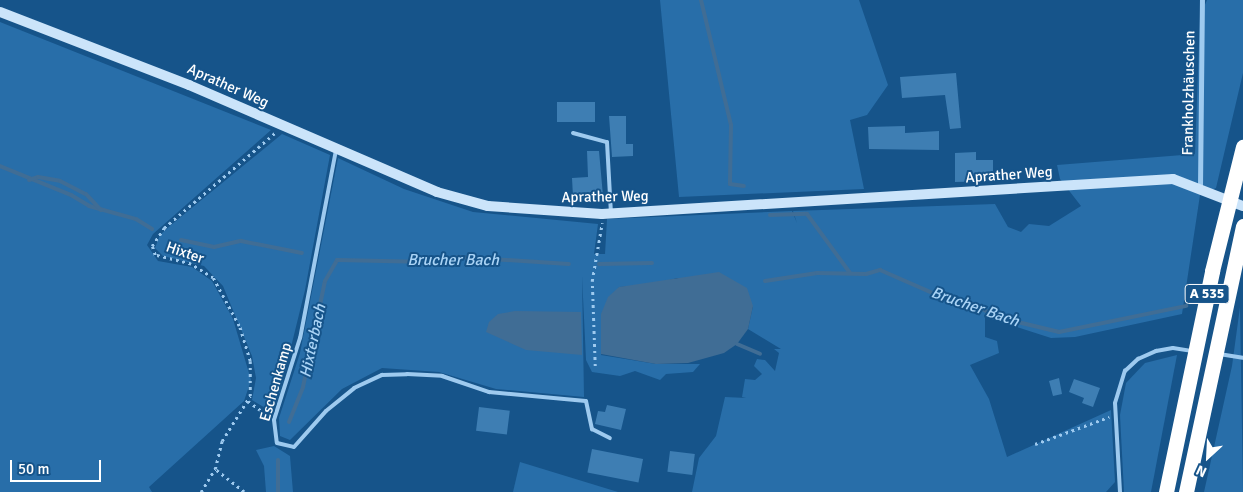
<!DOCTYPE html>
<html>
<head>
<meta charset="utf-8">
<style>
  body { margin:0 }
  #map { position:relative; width:1243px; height:492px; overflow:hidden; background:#16548a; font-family:Signika,sans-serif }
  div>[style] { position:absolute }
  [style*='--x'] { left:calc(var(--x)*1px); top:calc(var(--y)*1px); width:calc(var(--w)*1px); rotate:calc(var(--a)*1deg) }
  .green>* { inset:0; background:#286ea9 }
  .water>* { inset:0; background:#406d95 }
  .stream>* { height:4px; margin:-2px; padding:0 2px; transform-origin:2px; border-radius:2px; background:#406d95 }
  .building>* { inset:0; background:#3e7eb3; transform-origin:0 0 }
  .path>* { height:2.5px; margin-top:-1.25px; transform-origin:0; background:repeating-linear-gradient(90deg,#9ecaef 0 2.5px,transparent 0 6.5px) }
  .lane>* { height:4px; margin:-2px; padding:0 2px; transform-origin:2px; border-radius:2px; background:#9ecaef }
  .street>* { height:5px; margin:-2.5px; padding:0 2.5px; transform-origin:2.5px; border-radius:2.5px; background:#9ecaef }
  .secondary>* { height:10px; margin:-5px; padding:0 5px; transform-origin:5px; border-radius:5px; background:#cbe4fa }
  .highway>* { height:15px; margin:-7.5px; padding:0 7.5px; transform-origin:7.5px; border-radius:7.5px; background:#fff }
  span { translate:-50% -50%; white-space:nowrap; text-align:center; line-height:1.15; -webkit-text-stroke:4px #16548a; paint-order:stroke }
  .shield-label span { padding:1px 4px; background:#16548a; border:1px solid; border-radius:4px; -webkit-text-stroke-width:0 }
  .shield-label { font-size:14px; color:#fff; font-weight:700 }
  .street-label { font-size:15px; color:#fff }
  .water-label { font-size:16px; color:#aad4f6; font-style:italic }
  .north { position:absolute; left:1183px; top:432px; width:50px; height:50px; -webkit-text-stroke:4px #16548a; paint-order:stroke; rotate:205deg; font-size:14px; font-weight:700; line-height:20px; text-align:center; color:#fff }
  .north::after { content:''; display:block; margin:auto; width:18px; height:22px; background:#fff; clip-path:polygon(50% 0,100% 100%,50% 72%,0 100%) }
  .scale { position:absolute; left:10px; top:460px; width:91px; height:22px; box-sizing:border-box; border:2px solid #fff; border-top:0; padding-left:6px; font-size:15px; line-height:18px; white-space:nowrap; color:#fff; -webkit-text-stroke:4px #16548a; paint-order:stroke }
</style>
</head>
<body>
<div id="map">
  <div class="green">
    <div style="clip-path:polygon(660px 0,859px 0,888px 85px,867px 115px,850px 120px,864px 189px,679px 197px)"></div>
    <div style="clip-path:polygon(1207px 0,1243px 0,1243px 73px,1216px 188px,1200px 195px,1182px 314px,1075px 337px,1051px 338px,985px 317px,985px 337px,997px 341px,999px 353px,970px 365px,989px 399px,1007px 457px,1111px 410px,1115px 482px,1106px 492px,692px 492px,699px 458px,716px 436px,725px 397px,746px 398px,742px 397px,745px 379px,755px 380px,762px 374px,754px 366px,757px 359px,765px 360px,775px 371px,779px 353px,774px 349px,781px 349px,748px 329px,753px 306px,677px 278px,652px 285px,619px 287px,601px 355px,656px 364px,700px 364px,693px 372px,666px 374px,660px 380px,635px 371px,620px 376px,592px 372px,586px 360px,582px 276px,584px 397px,496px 389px,439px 372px,382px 368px,342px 389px,290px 440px,280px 436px,279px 418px,300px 353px,338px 158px,404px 189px,473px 212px,598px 224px,594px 254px,605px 254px,607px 219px,792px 211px,797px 223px,793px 211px,995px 204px,1008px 227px,1021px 232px,1029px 224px,1049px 226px,1081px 206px,1060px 179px,1057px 165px,1195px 154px,1200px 16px)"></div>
    <div style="clip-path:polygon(0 22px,271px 130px,153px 234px,147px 245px,158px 261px,192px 267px,212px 281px,233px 319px,251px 380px,244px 401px,149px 487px,152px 492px,0 492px)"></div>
    <div style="clip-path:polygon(282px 134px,330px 155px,305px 290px,280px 392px,272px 412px,252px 400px,256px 378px,252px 356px,223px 286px,204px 266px,163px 256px,155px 248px,160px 235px,171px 225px)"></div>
    <div style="clip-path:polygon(1240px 307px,1243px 492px,1204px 492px,1232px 366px)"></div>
    <div style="clip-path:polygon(1177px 355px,1151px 492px,1124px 492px,1120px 415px,1126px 383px,1145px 363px)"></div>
    <div style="clip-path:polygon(274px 446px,290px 456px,293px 492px,266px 492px,264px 466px,256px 450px)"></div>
    <div style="clip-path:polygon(520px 462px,618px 492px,513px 492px)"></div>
  </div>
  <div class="water">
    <div style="clip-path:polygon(719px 272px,747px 288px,753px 306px,748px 329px,737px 344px,724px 353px,688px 363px,656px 364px,601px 354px,601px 314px,608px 297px,619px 287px)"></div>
    <div style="clip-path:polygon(515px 311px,581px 312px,582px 355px,526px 350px,486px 332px,489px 322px,498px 314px)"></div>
  </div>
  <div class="stream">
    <div style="--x:701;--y:0;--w:129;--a:76.5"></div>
    <div style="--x:731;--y:125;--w:59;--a:91"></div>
    <div style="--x:730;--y:184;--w:14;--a:8"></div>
    <div style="--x:0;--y:166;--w:77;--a:22.2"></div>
    <div style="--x:71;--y:195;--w:21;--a:31"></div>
    <div style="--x:89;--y:206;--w:49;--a:15.5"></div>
    <div style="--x:136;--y:219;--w:19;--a:32"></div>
    <div style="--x:29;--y:180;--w:9;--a:-18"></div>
    <div style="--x:38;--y:177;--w:22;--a:10"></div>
    <div style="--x:60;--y:181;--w:29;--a:27"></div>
    <div style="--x:86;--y:194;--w:22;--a:47"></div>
    <div style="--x:770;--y:215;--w:37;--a:-2"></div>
    <div style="--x:807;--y:214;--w:73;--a:53.9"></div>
    <div style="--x:181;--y:240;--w:34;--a:12"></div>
    <div style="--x:214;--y:247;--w:28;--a:-13"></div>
    <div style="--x:241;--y:241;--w:62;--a:11.1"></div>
    <div style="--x:599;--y:264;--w:53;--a:-1.1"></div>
    <div style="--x:765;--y:281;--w:53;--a:-8.7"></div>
    <div style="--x:817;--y:273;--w:49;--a:1.2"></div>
    <div style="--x:866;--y:274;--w:15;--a:-16"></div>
    <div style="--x:880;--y:270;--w:87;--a:23.6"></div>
    <div style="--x:960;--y:305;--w:13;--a:-4"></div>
    <div style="--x:973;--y:304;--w:27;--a:28"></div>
    <div style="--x:997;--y:317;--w:64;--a:13.6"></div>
    <div style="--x:1059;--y:332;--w:130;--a:-11.6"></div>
    <div style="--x:737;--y:344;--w:25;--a:23"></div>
    <div style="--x:289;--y:422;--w:38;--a:-68"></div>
    <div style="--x:303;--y:387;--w:108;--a:-78.3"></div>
    <div style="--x:325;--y:281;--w:24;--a:-60"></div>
    <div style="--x:337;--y:260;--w:92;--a:1.2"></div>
    <div style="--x:429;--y:262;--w:30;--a:-9"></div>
    <div style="--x:459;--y:257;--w:110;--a:3.6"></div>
    <div style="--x:278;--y:492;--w:32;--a:-90"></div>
  </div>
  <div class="building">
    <div style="clip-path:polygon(956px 73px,961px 128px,950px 129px,945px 95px,902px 98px,900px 77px)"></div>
    <div style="left:557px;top:102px;width:38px;height:20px"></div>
    <div style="clip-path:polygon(609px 116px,626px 116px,626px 144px,633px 144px,633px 156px,612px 157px)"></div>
    <div style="clip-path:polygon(905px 126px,905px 133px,939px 131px,939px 150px,869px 149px,868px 127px)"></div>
    <div style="clip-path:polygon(587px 151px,599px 151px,603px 196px,573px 197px,572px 178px,588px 177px)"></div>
    <div style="clip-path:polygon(976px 152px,976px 160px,993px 160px,993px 181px,955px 182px,955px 153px)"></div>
    <div style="clip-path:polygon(1059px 378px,1062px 394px,1053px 396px,1049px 381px)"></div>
    <div style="clip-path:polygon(1074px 379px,1100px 388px,1093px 407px,1082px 403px,1084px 398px,1069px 392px)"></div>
    <div style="clip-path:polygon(607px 405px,626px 409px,621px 430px,595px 424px,598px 411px,605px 412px)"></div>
    <div style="left:479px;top:407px;width:31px;height:24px;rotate:7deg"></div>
    <div style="left:592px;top:449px;width:52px;height:24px;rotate:11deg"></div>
    <div style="left:670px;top:451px;width:25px;height:21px;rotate:7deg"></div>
  </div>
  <div class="path">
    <div style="--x:595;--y:366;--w:85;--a:-92"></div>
    <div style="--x:592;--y:281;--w:59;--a:-80.2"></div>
    <div style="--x:248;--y:401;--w:24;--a:36"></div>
    <div style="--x:1035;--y:444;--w:79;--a:-20"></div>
    <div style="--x:201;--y:492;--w:27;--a:-59"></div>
    <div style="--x:244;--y:492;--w:37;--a:-142"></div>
    <div style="--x:215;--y:469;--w:29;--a:-76"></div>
    <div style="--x:222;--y:441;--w:53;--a:-58.1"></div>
    <div style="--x:250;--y:396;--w:35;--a:-90"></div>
    <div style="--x:250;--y:361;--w:37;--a:-107"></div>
    <div style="--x:239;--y:326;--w:55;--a:-118.4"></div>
    <div style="--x:213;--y:278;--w:26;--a:-148"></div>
    <div style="--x:191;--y:264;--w:37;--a:-166"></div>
    <div style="--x:155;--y:255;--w:9;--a:-108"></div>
    <div style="--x:152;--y:246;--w:22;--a:-56"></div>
    <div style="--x:164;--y:228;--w:146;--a:-40.6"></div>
  </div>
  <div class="lane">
    <div style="--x:573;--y:133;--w:35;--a:15"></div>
    <div style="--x:607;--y:142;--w:71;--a:86.8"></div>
    <div style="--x:336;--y:150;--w:191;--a:100.8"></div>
    <div style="--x:300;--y:338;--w:86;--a:107.6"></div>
    <div style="--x:274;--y:420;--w:23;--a:83"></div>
    <div style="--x:277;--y:443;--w:17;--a:13"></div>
    <div style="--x:294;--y:447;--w:48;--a:-48.4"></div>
    <div style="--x:326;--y:411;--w:36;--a:-39"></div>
    <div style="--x:354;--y:388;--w:31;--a:-25"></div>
    <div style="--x:382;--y:375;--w:25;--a:-2"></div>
    <div style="--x:407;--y:374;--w:35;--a:3"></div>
    <div style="--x:442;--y:376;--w:50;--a:18.8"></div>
    <div style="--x:489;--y:392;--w:97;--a:5.3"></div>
    <div style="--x:586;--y:401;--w:29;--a:78"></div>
    <div style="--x:592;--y:429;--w:20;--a:27"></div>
    <div style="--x:1219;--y:354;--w:24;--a:9"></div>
    <div style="--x:1120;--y:492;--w:89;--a:-93.2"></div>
    <div style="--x:1115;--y:403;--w:34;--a:-73"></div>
    <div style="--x:1125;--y:371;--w:18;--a:-43"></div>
    <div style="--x:1138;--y:359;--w:20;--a:-24"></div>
    <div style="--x:1156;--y:351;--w:17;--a:-10"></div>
    <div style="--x:1173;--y:348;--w:20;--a:9"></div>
  </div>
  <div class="street">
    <div style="--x:1200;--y:187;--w:187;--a:-89.4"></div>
  </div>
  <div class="secondary">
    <div style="--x:0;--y:12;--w:203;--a:21.1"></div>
    <div style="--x:189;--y:85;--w:270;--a:23.3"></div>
    <div style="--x:437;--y:192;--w:53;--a:15.4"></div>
    <div style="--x:488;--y:206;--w:114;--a:4"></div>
    <div style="--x:602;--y:214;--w:572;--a:-3.51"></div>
    <div style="--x:1173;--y:179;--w:75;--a:21.1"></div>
  </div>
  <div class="highway">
    <div style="--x:1166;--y:492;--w:226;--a:-78.2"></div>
    <div style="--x:1212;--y:271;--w:128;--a:-76"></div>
    <div style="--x:1186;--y:492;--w:272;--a:-77.9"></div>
  </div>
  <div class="shield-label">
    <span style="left:1207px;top:294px">A 535</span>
  </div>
  <div class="street-label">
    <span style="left:228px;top:86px;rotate:24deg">Aprather Weg</span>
    <span style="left:1189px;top:93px;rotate:-89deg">Frankholzhäuschen</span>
    <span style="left:1009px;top:175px;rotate:-4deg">Aprather Weg</span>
    <span style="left:605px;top:197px;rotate:-1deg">Aprather Weg</span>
    <span style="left:185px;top:253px;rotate:19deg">Hixter</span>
    <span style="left:276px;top:382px;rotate:-74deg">Eschenkamp</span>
  </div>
  <div class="water-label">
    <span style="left:453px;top:260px">Brucher Bach</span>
    <span style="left:975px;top:307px;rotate:19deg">Brucher Bach</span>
    <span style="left:313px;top:341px;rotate:-78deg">Hixterbach</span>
  </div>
  <div class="north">N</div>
  <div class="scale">50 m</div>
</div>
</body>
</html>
